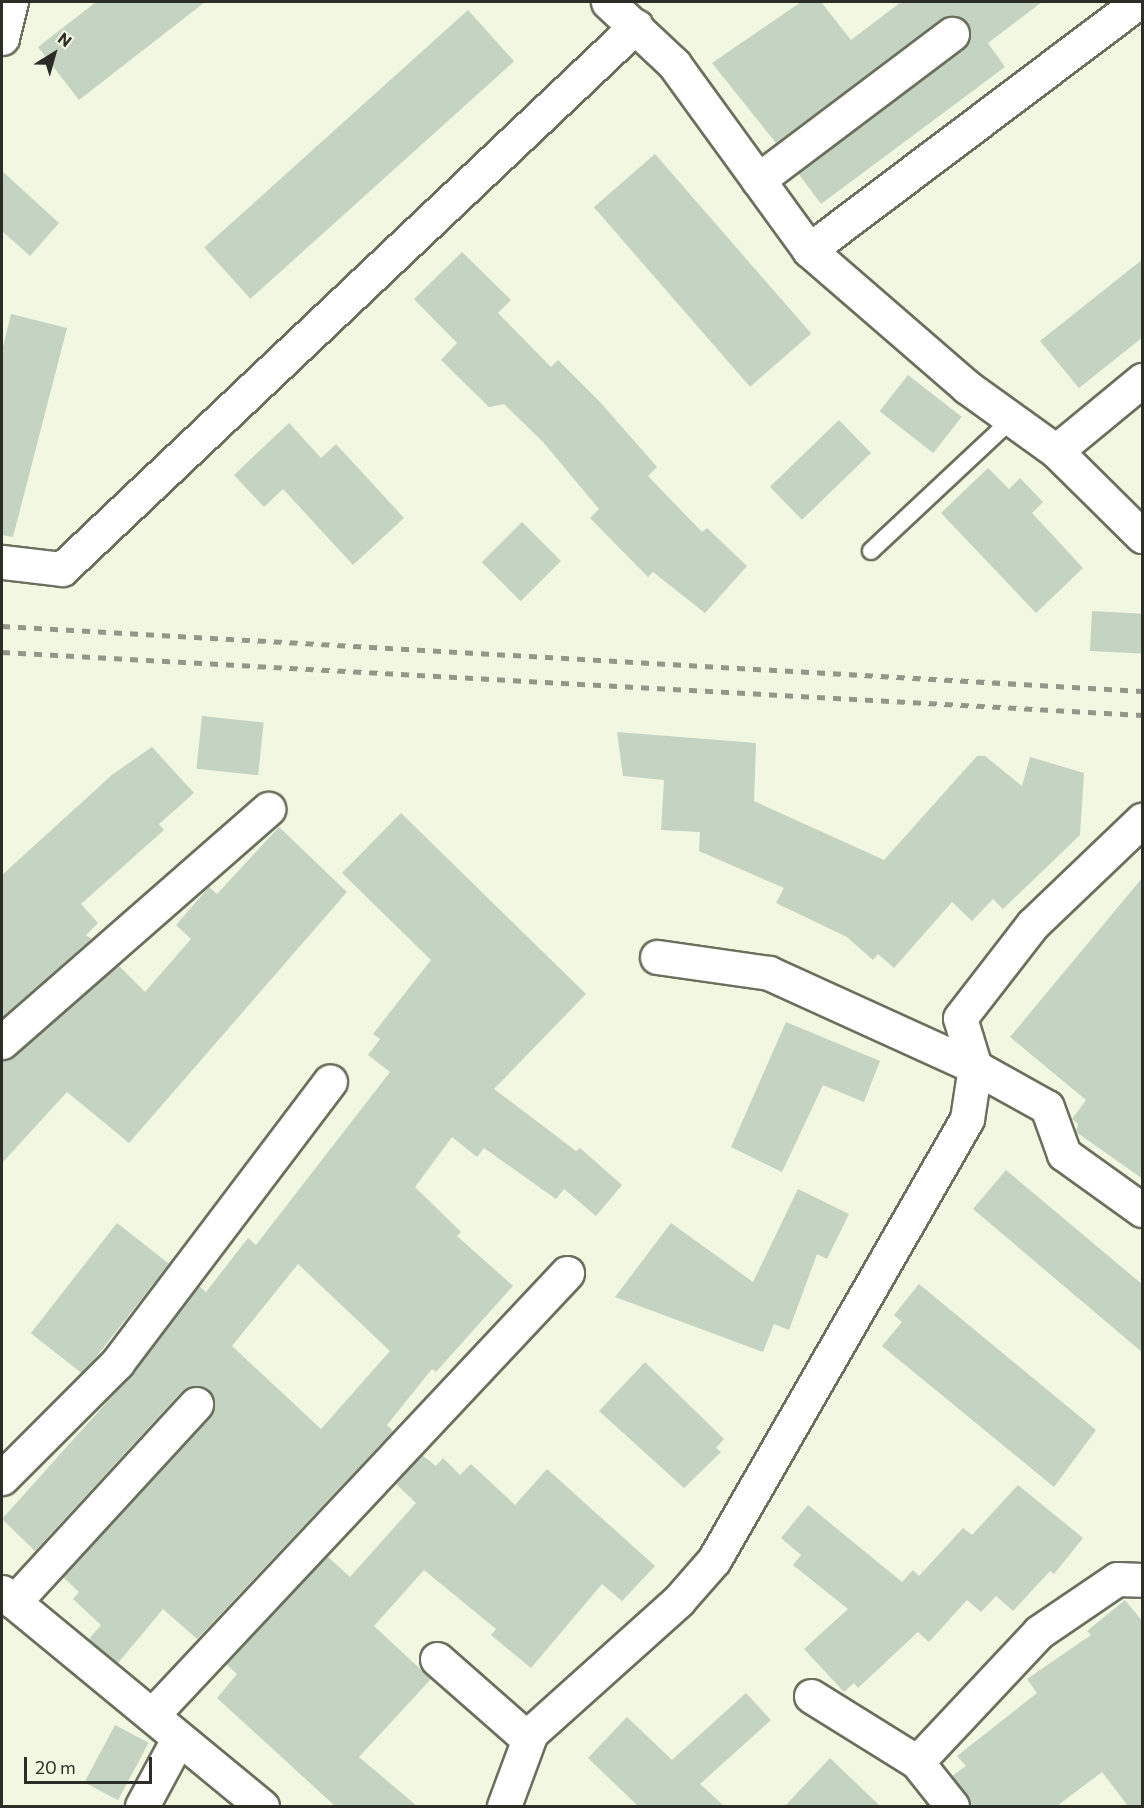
<!DOCTYPE html>
<html>
<head>
<meta charset="utf-8">
<style>
  body { margin:0 }
  #map { position:relative; width:1144px; height:1808px; overflow:hidden; background:#f2f7e2; font-family:Commissioner,sans-serif }
  div>[style] { position:absolute }
  [style*='--x'] { left:calc(var(--x)*1px); top:calc(var(--y)*1px); width:calc(var(--w)*1px); rotate:calc(var(--a)*1deg) }
  .building>* { inset:0; background:#c4d3c2; transform-origin:0 0 }
  .roads { filter:drop-shadow(2px 0 #6b6f5d) drop-shadow(-2px 0 #6b6f5d) drop-shadow(0 2px #6b6f5d) drop-shadow(0 -2px #6b6f5d) }
  .lane>* { height:16px; margin:-8px; padding:0 8px; transform-origin:8px; border-radius:8px; background:#fff }
  .street>* { height:33px; margin:-16.5px; padding:0 16.5px; transform-origin:16.5px; border-radius:16.5px; background:#fff }
  .rail>* { height:4.5px; margin-top:-2.25px; transform-origin:0; background:repeating-linear-gradient(90deg,#939688 0 8px,transparent 0 16px) }
  span { translate:-50% -50%; white-space:nowrap; text-align:center; line-height:1.15; -webkit-text-stroke:4.5px #f2f7e2; paint-order:stroke }
  .frame { position:absolute; inset:0; border:3px solid #2c2d26; pointer-events:none }
  .north { position:absolute; left:24px; top:24px; width:60px; height:60px; -webkit-text-stroke:4px #f2f7e2; paint-order:stroke; rotate:37deg; font-size:16px; font-weight:700; line-height:24px; text-align:center; color:#2c2d26 }
  .north::after { content:''; display:block; margin:auto; width:21px; height:27px; background:#2c2d26; clip-path:polygon(50% 0,100% 100%,50% 72%,0 100%) }
  .scale { position:absolute; left:24px; top:1757px; width:128px; height:27px; box-sizing:border-box; border:3px solid #2c2d26; border-top:0; padding-left:8px; font-size:18px; line-height:21px; white-space:nowrap; color:#2c2d26; -webkit-text-stroke:4px #f2f7e2; paint-order:stroke }
</style>
</head>
<body>
<div id="map">
  <div class="building">
    <div style="clip-path:polygon(96px 2px,205px 2px,79px 100px,38px 47px)"></div>
    <div style="clip-path:polygon(801px 2px,821px 2px,851px 40px,901px 2px,1042px 2px,988px 43px,1005px 67px,821px 204px,798px 173px,963px 49px,971px 32px,960px 17px,941px 19px,776px 143px,712px 63px)"></div>
    <div style="left:468px;top:10px;width:69px;height:355px;rotate:48deg"></div>
    <div style="left:655px;top:154px;width:238px;height:81px;rotate:49deg"></div>
    <div style="clip-path:polygon(2px 171px,59px 223px,30px 256px,2px 231px)"></div>
    <div style="clip-path:polygon(462px 252px,511px 300px,498px 313px,551px 367px,558px 360px,600px 402px,657px 467px,648px 476px,702px 532px,707px 528px,747px 566px,705px 613px,653px 572px,648px 577px,590px 518px,599px 509px,543px 442px,504px 404px,489px 407px,441px 360px,457px 343px,414px 299px)"></div>
    <div style="clip-path:polygon(1143px 259px,1143px 337px,1079px 388px,1040px 341px)"></div>
    <div style="clip-path:polygon(11px 314px,67px 328px,13px 537px,2px 535px,2px 351px)"></div>
    <div style="left:908px;top:375px;width:68px;height:46px;rotate:38deg"></div>
    <div style="left:839px;top:420px;width:46px;height:96px;rotate:46deg"></div>
    <div style="clip-path:polygon(289px 423px,321px 458px,336px 444px,404px 518px,353px 565px,283px 489px,264px 507px,234px 475px)"></div>
    <div style="clip-path:polygon(988px 468px,1009px 489px,1020px 478px,1043px 502px,1032px 513px,1083px 568px,1036px 613px,941px 513px)"></div>
    <div style="left:522px;top:522px;width:55px;height:57px;rotate:45deg"></div>
    <div style="left:1092px;top:611px;width:51px;height:40px;rotate:3deg"></div>
    <div style="left:202px;top:716px;width:62px;height:53px;rotate:6deg"></div>
    <div style="clip-path:polygon(617px 732px,756px 743px,754px 801px,884px 860px,977px 756px,985px 756px,1022px 786px,1030px 757px,1084px 773px,1080px 835px,1003px 909px,993px 899px,972px 921px,952px 902px,894px 968px,878px 954px,873px 960px,847px 937px,776px 903px,784px 888px,699px 851px,700px 832px,661px 830px,664px 780px,623px 776px)"></div>
    <div style="clip-path:polygon(152px 747px,194px 793px,159px 824px,164px 830px,81px 904px,98px 923px,86px 935px,91px 939px,2px 1018px,2px 875px,113px 774px)"></div>
    <div style="clip-path:polygon(evenodd,401px 813px,586px 994px,494px 1089px,576px 1151px,580px 1148px,622px 1185px,596px 1216px,564px 1189px,556px 1199px,484px 1148px,477px 1157px,452px 1137px,415px 1187px,461px 1232px,457px 1236px,513px 1286px,436px 1372px,432px 1369px,387px 1425px,393px 1431px,197px 1639px,163px 1609px,118px 1663px,89px 1639px,101px 1625px,73px 1599px,79px 1592px,63px 1577px,210px 1417px,214px 1407px,209px 1391px,200px 1386px,182px 1391px,35px 1551px,2px 1519px,132px 1374px,199px 1286px,206px 1292px,248px 1238px,256px 1245px,390px 1072px,368px 1055px,380px 1039px,373px 1034px,431px 960px,342px 873px,401px 813px,298px 1264px,390px 1351px,321px 1429px,232px 1346px,298px 1264px)"></div>
    <div style="clip-path:polygon(279px 827px,347px 892px,129px 1143px,67px 1092px,2px 1163px,2px 1060px,14px 1056px,118px 965px,145px 992px,191px 939px,176px 925px,209px 887px,217px 894px)"></div>
    <div style="clip-path:polygon(1143px 877px,1143px 1179px,1076px 1132px,1078px 1124px,1072px 1119px,1086px 1100px,1010px 1037px)"></div>
    <div style="clip-path:polygon(786px 1022px,880px 1061px,864px 1102px,823px 1085px,782px 1172px,731px 1147px)"></div>
    <div style="clip-path:polygon(1006px 1170px,1143px 1285px,1143px 1353px,973px 1209px)"></div>
    <div style="clip-path:polygon(798px 1189px,849px 1214px,827px 1259px,817px 1254px,789px 1330px,774px 1324px,763px 1352px,615px 1297px,671px 1223px,753px 1282px)"></div>
    <div style="left:117px;top:1223px;width:66px;height:140px;rotate:38deg"></div>
    <div style="clip-path:polygon(919px 1284px,1096px 1430px,1054px 1487px,882px 1346px,902px 1322px,894px 1315px)"></div>
    <div style="clip-path:polygon(645px 1362px,724px 1439px,716px 1448px,721px 1452px,684px 1488px,599px 1411px)"></div>
    <div style="clip-path:polygon(422px 1455px,436px 1466px,443px 1458px,460px 1475px,471px 1464px,515px 1505px,547px 1469px,655px 1566px,622px 1601px,602px 1584px,531px 1668px,491px 1635px,496px 1629px,424px 1570px,374px 1626px,431px 1679px,359px 1757px,417px 1806px,335px 1806px,217px 1698px,237px 1674px,226px 1664px,327px 1556px,350px 1577px,416px 1503px,395px 1483px)"></div>
    <div style="clip-path:polygon(1018px 1485px,1083px 1538px,1054px 1574px,1050px 1571px,1013px 1611px,996px 1596px,981px 1612px,967px 1600px,929px 1642px,918px 1632px,858px 1688px,854px 1683px,844px 1692px,804px 1649px,848px 1609px,793px 1565px,801px 1555px,781px 1538px,808px 1505px,902px 1582px,913px 1570px,919px 1576px,963px 1528px,972px 1535px)"></div>
    <div style="clip-path:polygon(1125px 1600px,1143px 1622px,1143px 1806px,1128px 1806px,1102px 1772px,1057px 1806px,970px 1806px,952px 1776px,966px 1766px,957px 1756px,1037px 1693px,1027px 1679px,1091px 1635px,1087px 1631px)"></div>
    <div style="clip-path:polygon(746px 1693px,771px 1720px,700px 1784px,724px 1806px,638px 1806px,588px 1758px,627px 1717px,672px 1760px)"></div>
    <div style="left:115px;top:1725px;width:38px;height:65px;rotate:28deg"></div>
    <div style="clip-path:polygon(830px 1758px,880px 1806px,785px 1806px)"></div>
  </div>
  <div class="roads">
    <div class="lane">
      <div style="--x:871;--y:551;--w:193;--a:-43.1"></div>
    </div>
    <div class="street">
      <div style="--x:608;--y:2;--w:91;--a:43.2"></div>
      <div style="--x:674;--y:64;--w:230;--a:54"></div>
      <div style="--x:809;--y:250;--w:209;--a:40.9"></div>
      <div style="--x:967;--y:387;--w:110;--a:35.7"></div>
      <div style="--x:1056;--y:451;--w:121;--a:44.7"></div>
      <div style="--x:2;--y:38;--w:37;--a:-76"></div>
      <div style="--x:758;--y:180;--w:243;--a:-37"></div>
      <div style="--x:809;--y:250;--w:412;--a:-37"></div>
      <div style="--x:1056;--y:451;--w:112;--a:-39.5"></div>
      <div style="--x:2;--y:562;--w:60;--a:6.7"></div>
      <div style="--x:62;--y:569;--w:790;--a:-43.41"></div>
      <div style="--x:657;--y:957;--w:113;--a:8.1"></div>
      <div style="--x:769;--y:973;--w:226;--a:24.5"></div>
      <div style="--x:975;--y:1067;--w:82;--a:29.1"></div>
      <div style="--x:1047;--y:1107;--w:50;--a:70.1"></div>
      <div style="--x:1064;--y:1154;--w:96;--a:35.7"></div>
      <div style="--x:2;--y:1042;--w:354;--a:-41.2"></div>
      <div style="--x:2;--y:1478;--w:163;--a:-45"></div>
      <div style="--x:117;--y:1363;--w:353;--a:-52.9"></div>
      <div style="--x:2;--y:1592;--w:337;--a:39.5"></div>
      <div style="--x:14;--y:1602;--w:269;--a:-47.4"></div>
      <div style="--x:437;--y:1659;--w:121;--a:41.3"></div>
      <div style="--x:811;--y:1696;--w:125;--a:31.9"></div>
      <div style="--x:153;--y:1714;--w:605;--a:-46.81"></div>
      <div style="--x:142;--y:1806;--w:74;--a:-61.7"></div>
      <div style="--x:504;--y:1806;--w:78;--a:-69.7"></div>
      <div style="--x:531;--y:1733;--w:199;--a:-41.9"></div>
      <div style="--x:679;--y:1600;--w:53;--a:-48.8"></div>
      <div style="--x:714;--y:1560;--w:508;--a:-60.16"></div>
      <div style="--x:967;--y:1119;--w:53;--a:-81.3"></div>
      <div style="--x:975;--y:1067;--w:51;--a:-107"></div>
      <div style="--x:960;--y:1018;--w:119;--a:-52.2"></div>
      <div style="--x:1033;--y:924;--w:151;--a:-43.7"></div>
      <div style="--x:952;--y:1806;--w:56;--a:-128.5"></div>
      <div style="--x:917;--y:1762;--w:178;--a:-46.8"></div>
      <div style="--x:1039;--y:1632;--w:94;--a:-34.2"></div>
      <div style="--x:1117;--y:1579;--w:25;--a:2"></div>
    </div>
  </div>
  <div class="rail">
    <div style="--x:2;--y:626;--w:1142;--a:3.26"></div>
    <div style="--x:2;--y:652;--w:1142;--a:3.16"></div>
  </div>
  <div class="frame"></div>
  <div class="north">N</div>
  <div class="scale">20 m</div>
</div>
</body>
</html>
